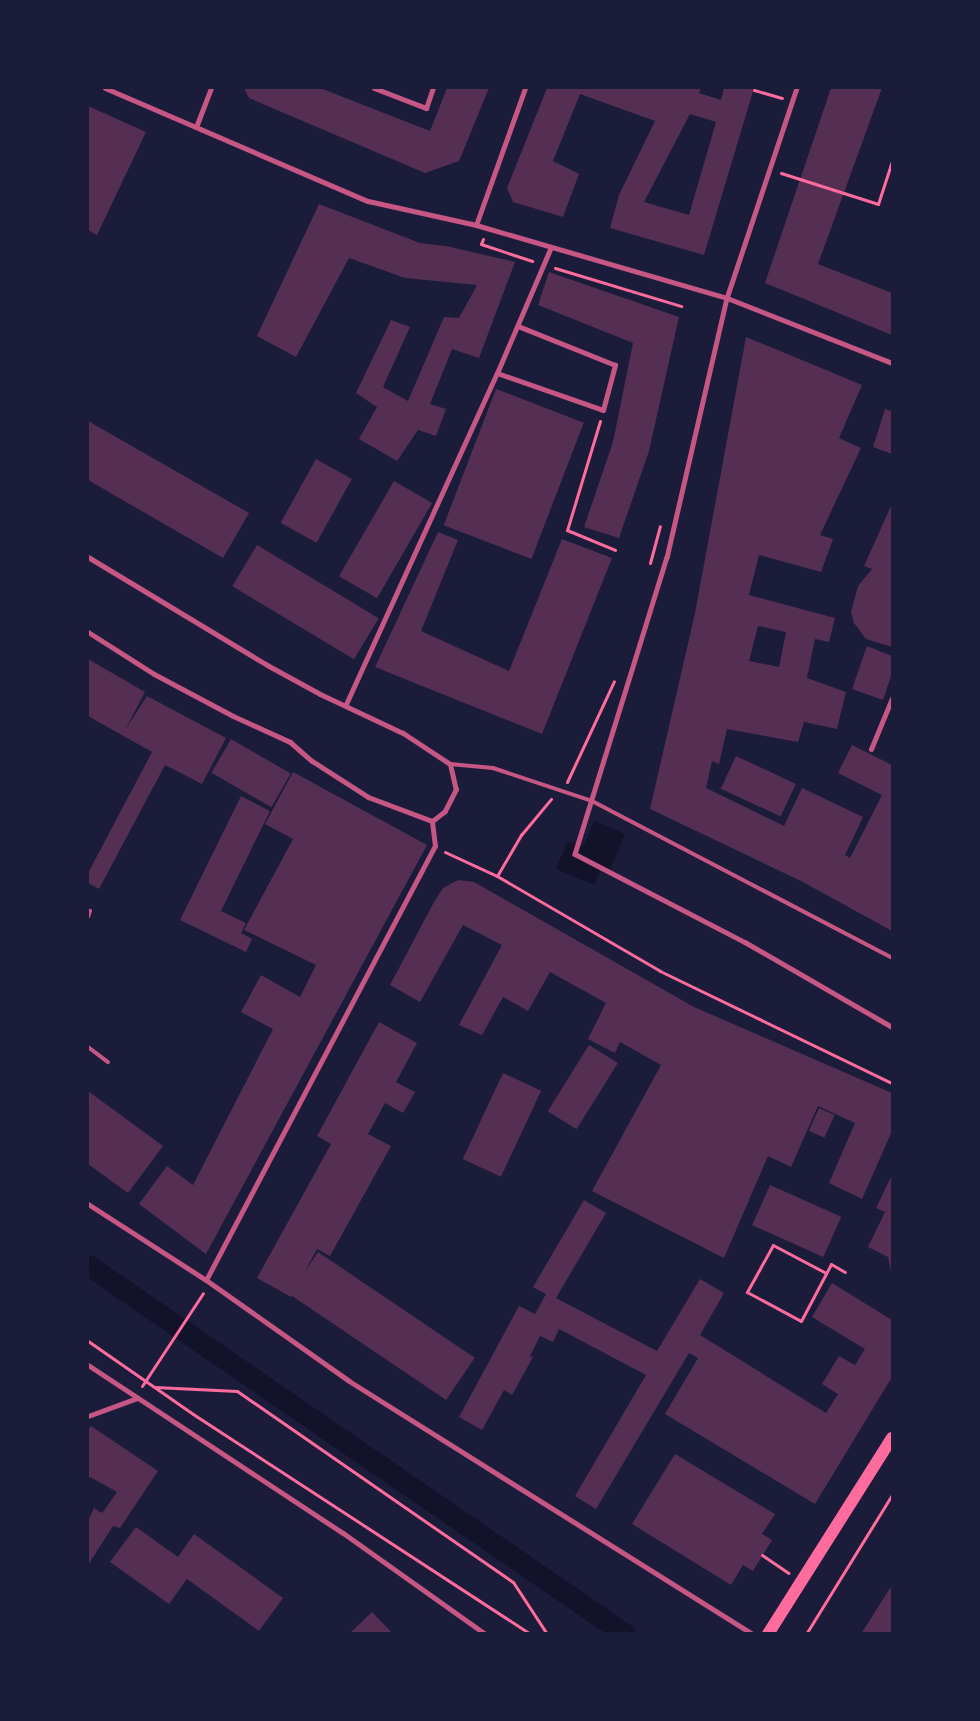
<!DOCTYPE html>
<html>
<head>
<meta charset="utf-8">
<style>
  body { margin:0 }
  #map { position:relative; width:980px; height:1721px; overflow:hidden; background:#1b1b3a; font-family:"Space Grotesk",sans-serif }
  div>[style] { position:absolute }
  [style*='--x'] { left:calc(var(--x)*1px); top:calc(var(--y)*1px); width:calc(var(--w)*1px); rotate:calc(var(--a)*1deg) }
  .water>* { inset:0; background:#12122b }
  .canal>* { height:21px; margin:-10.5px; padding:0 10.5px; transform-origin:10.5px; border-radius:10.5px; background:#12122b }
  .building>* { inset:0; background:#542f53; transform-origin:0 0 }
  .path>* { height:3px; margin:-1.5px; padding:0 1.5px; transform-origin:1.5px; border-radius:1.5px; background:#ff6b9d }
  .service>* { height:4px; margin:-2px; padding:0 2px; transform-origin:2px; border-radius:2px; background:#c65784 }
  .pedestrian>* { height:4.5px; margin:-2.25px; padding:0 2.25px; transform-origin:2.25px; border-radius:2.25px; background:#c65784 }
  .minor>* { height:5px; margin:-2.5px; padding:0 2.5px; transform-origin:2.5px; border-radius:2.5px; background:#c65784 }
  .primary>* { height:12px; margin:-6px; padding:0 6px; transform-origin:6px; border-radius:6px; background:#ff6b9d }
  span { translate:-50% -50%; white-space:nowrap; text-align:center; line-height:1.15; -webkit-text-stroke:4px #1b1b3a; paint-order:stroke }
  .frame { position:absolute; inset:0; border:89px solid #1b1b3a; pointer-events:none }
</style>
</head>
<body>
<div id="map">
  <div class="water">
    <div style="clip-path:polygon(594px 821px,625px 834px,609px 872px,601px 869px,594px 885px,556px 869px,568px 841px,583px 847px)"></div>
  </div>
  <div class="canal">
    <div style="--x:88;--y:1265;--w:652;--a:34.49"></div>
  </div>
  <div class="building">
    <div style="clip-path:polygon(244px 88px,320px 88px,430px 131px,447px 88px,489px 88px,459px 161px,425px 173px,249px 98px)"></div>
    <div style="clip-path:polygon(evenodd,547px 88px,701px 88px,699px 93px,721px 100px,724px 88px,754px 88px,704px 255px,610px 228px,619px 195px,655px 121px,580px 94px,553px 161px,579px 174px,563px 217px,513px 202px,507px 188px,547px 88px,690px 114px,716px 122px,689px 215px,644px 202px,690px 114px)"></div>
    <div style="clip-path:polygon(831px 88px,882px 88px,818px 264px,892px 293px,892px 335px,765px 283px)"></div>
    <div style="clip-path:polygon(88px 106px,146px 132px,97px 235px,88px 230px)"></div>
    <div style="clip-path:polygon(319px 204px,420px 243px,446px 246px,515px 262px,479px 358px,452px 349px,430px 404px,446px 409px,436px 436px,418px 430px,397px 461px,359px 439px,377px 407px,356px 393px,391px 320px,410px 327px,383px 387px,408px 401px,444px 317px,459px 318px,477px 285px,405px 278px,349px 258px,296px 357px,257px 336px)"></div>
    <div style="clip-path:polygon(549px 272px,679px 317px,649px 451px,619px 538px,584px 527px,613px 442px,633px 343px,538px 305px)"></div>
    <div style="clip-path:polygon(evenodd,746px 337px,862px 385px,839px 438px,861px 448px,820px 535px,833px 539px,821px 572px,759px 555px,749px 595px,835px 618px,829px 642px,815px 639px,807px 678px,846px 692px,837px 729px,804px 722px,798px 742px,727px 729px,719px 764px,712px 761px,706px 788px,784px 826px,802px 788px,863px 817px,845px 855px,850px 858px,882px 795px,838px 773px,852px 745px,892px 765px,892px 931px,801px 881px,650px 809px,695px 613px,746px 337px,758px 626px,786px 632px,779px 667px,749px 661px,758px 626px)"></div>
    <div style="left:496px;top:389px;width:94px;height:146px;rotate:21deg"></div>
    <div style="clip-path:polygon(885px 409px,892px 411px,892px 454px,873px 447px)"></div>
    <div style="clip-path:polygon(88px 421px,249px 513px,223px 558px,88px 480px)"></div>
    <div style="left:316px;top:459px;width:41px;height:73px;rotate:29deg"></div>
    <div style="left:394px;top:481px;width:44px;height:110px;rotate:30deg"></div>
    <div style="clip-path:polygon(892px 504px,892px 646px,889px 646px,866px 639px,854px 623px,851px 612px,858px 586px,872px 569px,864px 566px)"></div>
    <div style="clip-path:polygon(438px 532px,458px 540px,421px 631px,509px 671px,562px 539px,612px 558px,542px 734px,375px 667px)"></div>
    <div style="left:257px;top:545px;width:142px;height:48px;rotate:31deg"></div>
    <div style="clip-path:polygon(867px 646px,892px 656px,892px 673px,883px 700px,852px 689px)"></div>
    <div style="clip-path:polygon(88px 659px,145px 692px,125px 730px,147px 696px,226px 738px,202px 784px,165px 765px,99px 889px,88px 883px,88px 873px,152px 752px,88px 716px)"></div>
    <div style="left:231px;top:739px;width:69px;height:39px;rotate:30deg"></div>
    <div style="left:736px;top:756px;width:66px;height:36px;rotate:25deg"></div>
    <div style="clip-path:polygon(293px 772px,427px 845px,206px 1254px,139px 1204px,167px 1166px,193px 1185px,273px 1029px,241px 1012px,261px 975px,300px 997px,316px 965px,244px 930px,293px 839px,265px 824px)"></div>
    <div style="clip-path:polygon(241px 796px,270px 811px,221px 911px,246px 923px,241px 933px,252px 939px,246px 952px,180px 920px)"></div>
    <div style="clip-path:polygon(458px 880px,474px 882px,694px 1007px,892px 1093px,892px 1131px,862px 1199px,829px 1183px,855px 1123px,818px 1106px,791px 1167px,768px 1156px,724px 1258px,592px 1191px,661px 1065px,620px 1042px,615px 1053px,588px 1039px,606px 1003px,550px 972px,528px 1011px,503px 997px,482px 1035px,459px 1025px,502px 945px,463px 925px,420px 1002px,390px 985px,434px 902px,443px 888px)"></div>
    <div style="clip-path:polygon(379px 1022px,417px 1043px,396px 1082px,415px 1092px,403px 1113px,385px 1103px,368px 1134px,391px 1146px,330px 1256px,317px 1249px,291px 1297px,257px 1278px,331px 1144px,317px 1136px)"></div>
    <div style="left:589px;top:1045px;width:34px;height:78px;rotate:32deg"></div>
    <div style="left:503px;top:1073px;width:42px;height:95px;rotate:25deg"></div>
    <div style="clip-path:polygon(88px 1091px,163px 1146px,128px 1193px,88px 1164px)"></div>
    <div style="left:819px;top:1108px;width:17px;height:25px;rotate:24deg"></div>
    <div style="clip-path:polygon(892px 1175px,892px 1276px,888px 1257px,868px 1247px,885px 1212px,876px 1208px)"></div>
    <div style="left:770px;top:1185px;width:78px;height:44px;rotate:24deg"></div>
    <div style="clip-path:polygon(584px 1200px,606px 1213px,556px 1298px,657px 1351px,700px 1279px,724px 1293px,700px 1335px,826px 1413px,838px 1394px,822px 1384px,839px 1356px,855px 1365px,865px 1349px,812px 1317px,832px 1283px,892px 1320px,892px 1377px,815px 1504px,665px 1414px,698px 1358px,689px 1353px,596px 1509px,575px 1496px,646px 1375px,559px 1329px,553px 1342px,540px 1336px,530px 1356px,533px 1357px,512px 1395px,504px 1390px,482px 1430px,459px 1417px,519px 1306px,535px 1314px,546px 1294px,533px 1287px)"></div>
    <div style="left:318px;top:1252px;width:189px;height:51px;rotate:34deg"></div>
    <div style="clip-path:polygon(91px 1426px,158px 1471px,120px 1528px,113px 1526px,88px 1565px,88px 1521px,94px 1508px,102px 1513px,117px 1492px,90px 1477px,88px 1479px,88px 1429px)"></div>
    <div style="clip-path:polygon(675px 1454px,775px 1514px,762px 1534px,772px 1540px,753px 1571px,743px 1565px,731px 1585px,632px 1524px)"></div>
    <div style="clip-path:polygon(136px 1527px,178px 1557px,194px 1534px,283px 1598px,259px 1631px,187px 1579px,169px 1604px,110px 1562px)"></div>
    <div style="clip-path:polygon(892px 1585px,892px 1634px,861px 1634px)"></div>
    <div style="clip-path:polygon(372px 1612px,393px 1634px,349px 1634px)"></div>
  </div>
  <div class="path">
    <div style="--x:754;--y:90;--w:29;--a:16"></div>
    <div style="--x:781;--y:173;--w:102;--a:17.7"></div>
    <div style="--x:878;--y:204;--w:45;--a:-72"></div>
    <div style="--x:483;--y:239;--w:5;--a:112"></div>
    <div style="--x:481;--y:244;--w:54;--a:18.4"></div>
    <div style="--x:555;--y:268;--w:132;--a:16.8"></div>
    <div style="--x:600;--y:421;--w:114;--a:106.8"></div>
    <div style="--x:567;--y:530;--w:52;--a:22.6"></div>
    <div style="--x:650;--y:563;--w:38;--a:-75"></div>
    <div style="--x:567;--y:782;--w:111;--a:-65"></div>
    <div style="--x:445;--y:852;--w:57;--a:24.8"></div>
    <div style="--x:497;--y:876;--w:189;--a:30.2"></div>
    <div style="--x:660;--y:971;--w:258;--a:25.8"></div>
    <div style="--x:497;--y:876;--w:48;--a:-59.7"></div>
    <div style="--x:521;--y:835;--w:47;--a:-50.2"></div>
    <div style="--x:826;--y:1273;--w:60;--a:-152.2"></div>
    <div style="--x:773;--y:1245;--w:54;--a:119"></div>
    <div style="--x:747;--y:1292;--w:61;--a:28.2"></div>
    <div style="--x:801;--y:1321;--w:64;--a:-62.2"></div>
    <div style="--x:831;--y:1264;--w:16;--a:30"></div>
    <div style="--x:88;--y:1341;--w:131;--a:34.8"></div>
    <div style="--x:196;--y:1416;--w:400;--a:33.1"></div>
    <div style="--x:142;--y:1386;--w:111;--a:-56.7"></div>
    <div style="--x:155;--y:1387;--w:82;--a:2.8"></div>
    <div style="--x:237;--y:1391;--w:336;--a:34.7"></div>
    <div style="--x:513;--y:1582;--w:62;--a:56.8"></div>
    <div style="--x:762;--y:1555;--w:32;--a:34"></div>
    <div style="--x:806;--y:1634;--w:163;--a:-58.3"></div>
  </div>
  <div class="service">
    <div style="--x:450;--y:764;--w:43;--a:5.3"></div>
    <div style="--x:493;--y:768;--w:104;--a:18.4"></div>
    <div style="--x:592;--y:801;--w:339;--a:27.6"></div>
    <div style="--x:88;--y:910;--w:2;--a:27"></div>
    <div style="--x:90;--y:911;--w:6;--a:108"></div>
    <div style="--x:88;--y:1047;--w:25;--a:37"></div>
  </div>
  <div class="pedestrian">
    <div style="--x:797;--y:88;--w:221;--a:108.4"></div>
    <div style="--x:727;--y:298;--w:266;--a:103"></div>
    <div style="--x:667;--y:557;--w:311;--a:107.2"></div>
    <div style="--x:575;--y:854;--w:191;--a:27.4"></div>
    <div style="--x:745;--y:942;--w:170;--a:30"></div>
  </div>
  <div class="minor">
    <div style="--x:105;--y:88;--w:286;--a:23.3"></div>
    <div style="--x:368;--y:201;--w:111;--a:12.5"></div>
    <div style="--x:476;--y:225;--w:261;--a:16.2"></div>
    <div style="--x:727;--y:298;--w:177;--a:21.5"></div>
    <div style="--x:374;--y:88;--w:56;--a:21"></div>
    <div style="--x:426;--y:108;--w:21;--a:-71"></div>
    <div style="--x:196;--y:127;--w:42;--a:-69"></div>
    <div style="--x:476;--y:225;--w:145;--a:-70.3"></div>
    <div style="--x:497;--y:373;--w:112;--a:19.2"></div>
    <div style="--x:603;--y:410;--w:47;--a:-75.1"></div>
    <div style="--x:615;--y:365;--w:105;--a:-158.1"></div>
    <div style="--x:88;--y:557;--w:209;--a:31.1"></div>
    <div style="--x:267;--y:665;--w:60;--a:28.7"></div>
    <div style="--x:320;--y:694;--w:92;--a:25.2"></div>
    <div style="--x:403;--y:733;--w:56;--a:33.4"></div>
    <div style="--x:450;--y:764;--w:26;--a:77"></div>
    <div style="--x:456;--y:789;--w:25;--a:117"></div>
    <div style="--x:445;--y:811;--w:16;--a:142"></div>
    <div style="--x:88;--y:632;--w:78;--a:32.5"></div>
    <div style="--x:154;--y:674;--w:89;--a:28"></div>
    <div style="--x:233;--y:716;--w:63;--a:24.5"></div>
    <div style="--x:290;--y:742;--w:29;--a:41"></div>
    <div style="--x:312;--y:761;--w:67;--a:32.7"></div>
    <div style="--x:368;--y:797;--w:68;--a:20.6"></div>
    <div style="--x:346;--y:704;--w:364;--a:-65.5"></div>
    <div style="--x:497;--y:373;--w:137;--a:-66.8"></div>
    <div style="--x:871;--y:749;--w:55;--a:-67.6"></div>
    <div style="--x:88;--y:1204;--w:140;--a:32.8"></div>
    <div style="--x:206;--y:1280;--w:175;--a:35.2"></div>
    <div style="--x:349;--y:1381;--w:476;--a:32.1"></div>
    <div style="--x:206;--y:1280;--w:491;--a:-62.2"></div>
    <div style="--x:435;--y:846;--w:25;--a:-97"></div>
    <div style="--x:88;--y:1365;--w:305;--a:33.4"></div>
    <div style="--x:343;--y:1533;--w:174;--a:35.4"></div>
    <div style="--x:88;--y:1416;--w:52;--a:-20.2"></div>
  </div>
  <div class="primary">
    <div style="--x:768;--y:1634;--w:232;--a:-57.7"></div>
  </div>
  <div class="frame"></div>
</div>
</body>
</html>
